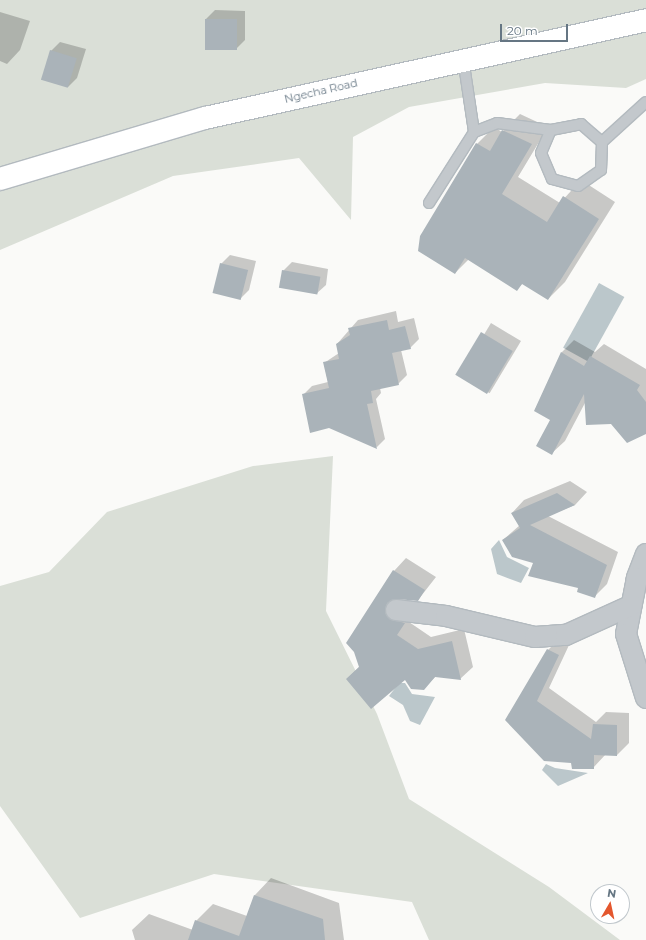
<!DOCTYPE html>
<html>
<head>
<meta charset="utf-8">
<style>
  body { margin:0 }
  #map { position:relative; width:646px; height:940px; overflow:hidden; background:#fafaf8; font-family:Montserrat,sans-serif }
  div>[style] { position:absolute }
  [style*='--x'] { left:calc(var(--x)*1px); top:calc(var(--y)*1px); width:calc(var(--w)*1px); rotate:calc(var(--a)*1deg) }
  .green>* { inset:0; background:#dadfd7 }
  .water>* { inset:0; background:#bbc7cb; transform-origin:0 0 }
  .shadow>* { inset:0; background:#0003; transform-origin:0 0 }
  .building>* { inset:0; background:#aab3b9; transform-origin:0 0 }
  .roads { filter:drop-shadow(1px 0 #b3babf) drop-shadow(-1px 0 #b3babf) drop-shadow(0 1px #b3babf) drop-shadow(0 -1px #b3babf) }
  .lane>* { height:10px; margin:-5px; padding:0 5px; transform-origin:5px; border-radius:5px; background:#c3c8cc }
  .street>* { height:20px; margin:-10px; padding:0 10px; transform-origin:10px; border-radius:10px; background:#c3c8cc }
  .secondary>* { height:22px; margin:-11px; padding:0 11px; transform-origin:11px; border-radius:11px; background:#fff }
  span { translate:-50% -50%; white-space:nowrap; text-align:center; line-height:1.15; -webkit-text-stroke:4px #fff; paint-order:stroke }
  .street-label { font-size:11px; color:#657683 }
  .north { position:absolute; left:590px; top:884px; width:40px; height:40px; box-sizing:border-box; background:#fff; border:1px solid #c1c8cd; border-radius:50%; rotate:9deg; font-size:11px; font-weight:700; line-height:16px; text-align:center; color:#657683 }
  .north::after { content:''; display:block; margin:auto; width:14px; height:18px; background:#e4572e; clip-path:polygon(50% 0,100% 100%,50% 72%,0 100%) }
  .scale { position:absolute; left:500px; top:24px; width:68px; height:18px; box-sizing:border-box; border:2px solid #657683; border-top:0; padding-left:5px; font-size:12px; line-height:14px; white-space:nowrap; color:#657683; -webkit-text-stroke:3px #fff; paint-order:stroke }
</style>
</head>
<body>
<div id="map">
  <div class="green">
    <div style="clip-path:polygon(0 0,646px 0,646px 79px,626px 88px,545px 83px,409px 107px,353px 137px,351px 220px,299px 158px,173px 176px,0 250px)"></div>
    <div style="clip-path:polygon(333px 456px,326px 611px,377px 714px,409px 799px,549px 887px,620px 940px,429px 940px,412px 902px,214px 874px,80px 918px,0 806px,0 586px,49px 572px,107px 512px,253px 466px)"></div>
  </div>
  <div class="water">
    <div style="left:599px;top:283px;width:29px;height:74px;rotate:29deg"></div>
    <div style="clip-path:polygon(499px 540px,507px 557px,529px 568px,521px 583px,497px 574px,491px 549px)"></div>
    <div style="clip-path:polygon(399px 683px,405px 683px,412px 694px,435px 697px,420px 725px,410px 721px,403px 705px,389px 696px)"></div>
    <div style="clip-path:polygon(546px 764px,555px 768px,588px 773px,558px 786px,542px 770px)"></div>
  </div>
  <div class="shadow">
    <div style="clip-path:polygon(215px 10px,245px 11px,245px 40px,236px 49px,205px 49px,206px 19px)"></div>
    <div style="clip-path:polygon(0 12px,30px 21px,20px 50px,7px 64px,0 61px)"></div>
    <div style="clip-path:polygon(60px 42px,86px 49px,77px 78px,68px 87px,51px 51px)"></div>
    <div style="clip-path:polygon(520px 114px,548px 127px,518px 177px,560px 203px,581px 180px,615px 202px,565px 282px,548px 299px,523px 283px,517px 289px,469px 259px,455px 273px,477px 144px,494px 127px,502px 132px)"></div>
    <div style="clip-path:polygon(230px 255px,256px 261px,249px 290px,240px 299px,221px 264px)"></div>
    <div style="clip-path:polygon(292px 262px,328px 269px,326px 285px,316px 294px,283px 271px)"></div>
    <div style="clip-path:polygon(396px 311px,398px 322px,414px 318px,419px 339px,410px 348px,401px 350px,407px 375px,398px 384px,380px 388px,381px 393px,376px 399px,385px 439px,377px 447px,330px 427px,303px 395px,312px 386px,328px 382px,324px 363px,339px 353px,337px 344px,358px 320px)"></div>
    <div style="left:491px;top:323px;width:35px;height:61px;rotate:31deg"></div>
    <div style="clip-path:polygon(574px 340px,595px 352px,604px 344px,646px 369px,646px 433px,611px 423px,586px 401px,565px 441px,552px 453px,551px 419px,535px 410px,562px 352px)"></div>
    <div style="clip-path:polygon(570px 481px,587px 492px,575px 505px,548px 516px,618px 552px,607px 584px,594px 597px,503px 540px,520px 525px,512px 513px,524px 500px)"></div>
    <div style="clip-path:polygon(406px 558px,436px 577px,418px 600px,400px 598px,401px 607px,416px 610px,409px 622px,431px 637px,464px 629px,473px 667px,460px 679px,436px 676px,423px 689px,406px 679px,347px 679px,360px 666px,394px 571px)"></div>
    <div style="clip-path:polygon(560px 638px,570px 643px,549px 688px,596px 722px,606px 712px,629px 713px,629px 743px,617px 755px,606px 754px,593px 768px,572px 762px,507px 719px,548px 650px)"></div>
    <div style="clip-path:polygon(271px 878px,339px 903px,344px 940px,135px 940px,132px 930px,149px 914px,193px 930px,196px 921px,213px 904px,247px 916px,255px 895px)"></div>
  </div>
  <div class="building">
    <div style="left:205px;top:19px;width:32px;height:31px"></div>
    <div style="left:50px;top:50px;width:28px;height:31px;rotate:17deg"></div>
    <div style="clip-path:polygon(502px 130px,532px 144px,502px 194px,547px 222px,563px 196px,599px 219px,548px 300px,522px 284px,517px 291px,465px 258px,455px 274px,418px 251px,420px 236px,476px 143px,490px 151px)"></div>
    <div style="left:220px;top:263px;width:29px;height:31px;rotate:14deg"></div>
    <div style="left:282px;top:270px;width:39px;height:18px;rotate:10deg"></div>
    <div style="clip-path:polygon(387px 320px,389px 330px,405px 326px,411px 349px,392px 353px,399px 385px,371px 391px,373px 403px,367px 404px,377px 449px,329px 428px,310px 433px,302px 394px,329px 388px,323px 362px,339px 359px,336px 344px,350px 335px,348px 328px)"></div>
    <div style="left:481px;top:332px;width:37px;height:50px;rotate:31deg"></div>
    <div style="clip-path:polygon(561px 352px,584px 366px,590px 356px,640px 385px,637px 390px,646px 402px,646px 434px,627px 443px,611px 424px,586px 425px,584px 394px,552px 455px,536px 446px,550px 420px,534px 411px)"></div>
    <div style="clip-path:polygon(557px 493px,575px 505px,530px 525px,607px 565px,595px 598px,577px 592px,578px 588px,528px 576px,533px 563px,512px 557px,502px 540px,520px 528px,511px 513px)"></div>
    <div style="clip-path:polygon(393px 570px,425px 590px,418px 601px,397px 599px,387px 603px,389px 619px,405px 623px,397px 635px,418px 649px,452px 641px,461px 680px,435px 677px,424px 690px,411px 689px,405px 680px,371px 709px,346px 679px,359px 667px,354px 652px,346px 643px)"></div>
    <div style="clip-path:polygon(547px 649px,559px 655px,537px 701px,591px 739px,593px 724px,617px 725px,617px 756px,594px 755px,594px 769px,572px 769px,571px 763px,544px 761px,505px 720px)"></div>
    <div style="clip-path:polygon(254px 895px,323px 919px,325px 940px,188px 940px,195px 920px,239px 936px)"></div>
  </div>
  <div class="roads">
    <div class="lane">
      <div style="--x:463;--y:58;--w:75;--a:81.5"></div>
      <div style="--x:602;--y:142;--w:59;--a:-42.3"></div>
      <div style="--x:429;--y:203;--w:84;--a:-57.6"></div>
      <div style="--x:474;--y:132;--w:25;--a:-21"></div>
      <div style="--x:497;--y:123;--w:54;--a:7.4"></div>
      <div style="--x:551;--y:130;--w:31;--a:-11"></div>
      <div style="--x:581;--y:124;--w:28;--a:41"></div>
      <div style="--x:602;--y:142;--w:28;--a:92"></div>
      <div style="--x:601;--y:170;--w:28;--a:145"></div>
      <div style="--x:578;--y:186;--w:27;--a:-165"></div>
      <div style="--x:552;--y:179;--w:28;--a:-113"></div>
      <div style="--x:541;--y:153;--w:25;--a:-67"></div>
    </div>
    <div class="street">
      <div style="--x:646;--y:554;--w:26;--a:111"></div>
      <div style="--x:637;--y:578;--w:57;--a:101.1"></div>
      <div style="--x:626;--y:634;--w:67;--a:72.6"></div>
      <div style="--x:396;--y:610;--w:50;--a:6.8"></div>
      <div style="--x:446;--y:616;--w:91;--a:13.3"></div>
      <div style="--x:535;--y:637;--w:31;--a:-4"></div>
      <div style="--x:566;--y:635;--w:72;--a:-24.4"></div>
    </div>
    <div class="secondary">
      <div style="--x:0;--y:179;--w:214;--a:-16.6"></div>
      <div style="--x:205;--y:118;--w:452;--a:-12.5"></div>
    </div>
  </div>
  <div class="street-label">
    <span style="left:321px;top:91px;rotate:-13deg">Ngecha Road</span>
  </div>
  <div class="north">N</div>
  <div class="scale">20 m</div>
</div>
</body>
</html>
